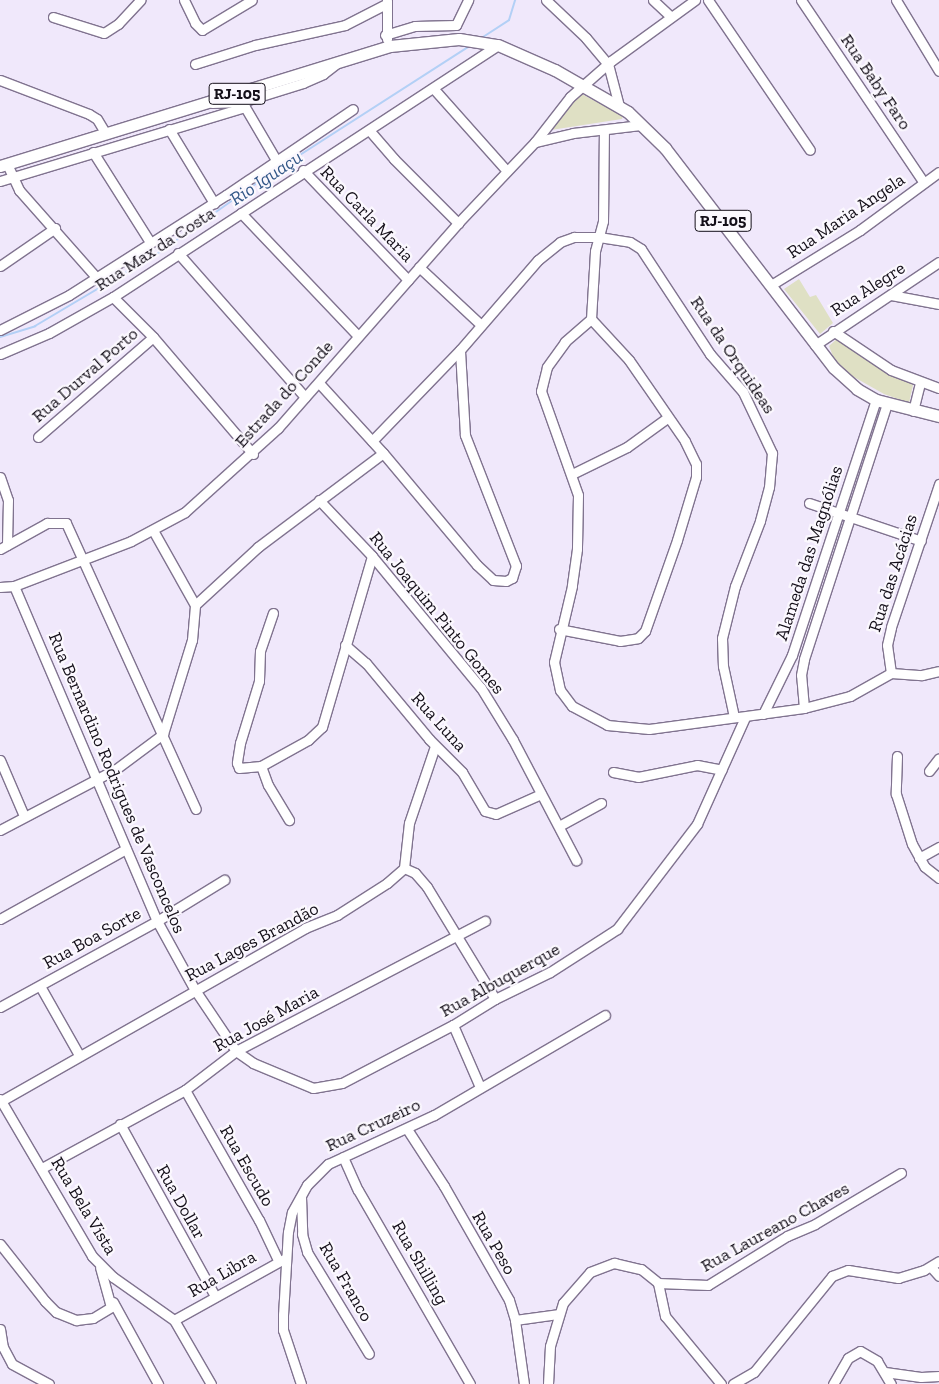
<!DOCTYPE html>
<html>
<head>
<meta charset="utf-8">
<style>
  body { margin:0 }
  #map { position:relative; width:939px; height:1384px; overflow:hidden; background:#f0e8fb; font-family:"Zilla Slab",serif }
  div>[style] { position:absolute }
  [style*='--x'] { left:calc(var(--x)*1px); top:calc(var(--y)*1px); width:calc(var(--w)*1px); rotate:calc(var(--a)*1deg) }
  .green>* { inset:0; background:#dfe0c4 }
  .stream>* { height:2px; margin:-1px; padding:0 1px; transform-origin:1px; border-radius:1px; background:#b3d0f6 }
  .roads { filter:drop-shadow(1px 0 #80738f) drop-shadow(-1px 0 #80738f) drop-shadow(0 1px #80738f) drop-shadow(0 -1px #80738f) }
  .minor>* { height:9px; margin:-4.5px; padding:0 4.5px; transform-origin:4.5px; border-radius:4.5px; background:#fff }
  .major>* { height:11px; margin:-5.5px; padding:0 5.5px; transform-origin:5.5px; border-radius:5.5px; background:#fff }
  span { translate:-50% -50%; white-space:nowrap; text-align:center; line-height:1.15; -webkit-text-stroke:4.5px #fbf8fe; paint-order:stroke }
  .shield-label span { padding:1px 4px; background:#fbf8fe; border:1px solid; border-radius:4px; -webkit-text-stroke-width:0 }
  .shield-label { font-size:16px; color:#140f19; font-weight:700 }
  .street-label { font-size:18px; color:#140f19 }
  .water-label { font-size:19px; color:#315687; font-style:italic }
</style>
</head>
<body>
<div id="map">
  <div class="green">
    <div style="clip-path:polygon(578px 92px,623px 116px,622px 119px,551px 130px,550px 124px)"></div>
    <div style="clip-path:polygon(799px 279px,810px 297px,816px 295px,833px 323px,820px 334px,784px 289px)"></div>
    <div style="clip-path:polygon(838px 338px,913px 385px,909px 403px,884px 394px,852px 376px,834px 359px,829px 346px)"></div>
  </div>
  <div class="stream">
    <div style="--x:483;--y:37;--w:31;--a:-33"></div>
    <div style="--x:509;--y:20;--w:21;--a:-73"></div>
    <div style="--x:0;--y:337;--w:37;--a:-17"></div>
    <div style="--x:35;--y:326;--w:143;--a:-30.7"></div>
    <div style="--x:158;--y:253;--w:130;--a:-35.3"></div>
    <div style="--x:264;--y:178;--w:245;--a:-32.7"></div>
  </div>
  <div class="roads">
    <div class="minor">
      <div style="--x:184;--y:0;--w:25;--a:64"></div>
      <div style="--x:195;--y:23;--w:10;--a:45"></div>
      <div style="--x:202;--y:30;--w:58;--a:-31"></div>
      <div style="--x:546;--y:0;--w:55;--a:43.5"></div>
      <div style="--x:586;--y:38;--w:34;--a:50"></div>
      <div style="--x:608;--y:64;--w:43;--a:75.3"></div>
      <div style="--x:653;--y:0;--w:23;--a:43"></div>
      <div style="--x:708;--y:0;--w:181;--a:55.8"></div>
      <div style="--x:801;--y:0;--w:220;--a:56.1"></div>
      <div style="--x:896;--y:0;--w:83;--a:58.8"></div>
      <div style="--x:53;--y:17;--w:53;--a:17.4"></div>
      <div style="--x:104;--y:33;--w:17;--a:-33"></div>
      <div style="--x:118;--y:24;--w:33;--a:-47"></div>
      <div style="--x:385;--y:35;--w:31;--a:-17"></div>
      <div style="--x:415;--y:26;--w:41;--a:-1.4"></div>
      <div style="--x:456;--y:25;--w:28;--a:-64"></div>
      <div style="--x:387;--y:39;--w:39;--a:-90"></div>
      <div style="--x:195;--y:64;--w:63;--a:-17.6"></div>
      <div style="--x:255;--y:45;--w:92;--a:-12.5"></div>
      <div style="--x:345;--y:25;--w:46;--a:-27.1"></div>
      <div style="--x:0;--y:80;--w:95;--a:20.9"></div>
      <div style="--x:89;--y:114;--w:9;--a:32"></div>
      <div style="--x:97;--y:119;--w:17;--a:59"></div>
      <div style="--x:433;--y:88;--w:110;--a:48.3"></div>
      <div style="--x:242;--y:102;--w:67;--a:59.6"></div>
      <div style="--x:212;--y:103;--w:30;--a:-2"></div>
      <div style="--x:242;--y:102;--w:64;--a:-17.3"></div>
      <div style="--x:303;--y:83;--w:22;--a:-24"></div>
      <div style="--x:323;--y:74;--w:16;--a:-38"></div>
      <div style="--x:169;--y:129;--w:87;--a:58.7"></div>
      <div style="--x:369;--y:130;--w:38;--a:49"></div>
      <div style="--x:394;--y:159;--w:91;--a:45"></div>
      <div style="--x:535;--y:142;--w:39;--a:-13"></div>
      <div style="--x:573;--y:133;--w:68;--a:-6.7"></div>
      <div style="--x:93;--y:152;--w:107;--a:57.7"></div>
      <div style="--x:7;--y:164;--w:29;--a:65"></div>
      <div style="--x:19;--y:190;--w:116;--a:48.5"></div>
      <div style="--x:303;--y:170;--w:152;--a:46.3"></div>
      <div style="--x:0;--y:181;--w:256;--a:-16.8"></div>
      <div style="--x:241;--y:213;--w:170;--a:46.4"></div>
      <div style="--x:178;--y:253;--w:192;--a:48.6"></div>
      <div style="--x:0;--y:266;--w:67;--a:-34.6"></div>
      <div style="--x:419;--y:267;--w:85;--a:43.1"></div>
      <div style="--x:771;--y:285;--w:105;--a:-31.7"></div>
      <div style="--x:860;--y:230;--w:98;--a:-36.3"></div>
      <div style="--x:891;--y:295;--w:49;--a:10.6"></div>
      <div style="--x:113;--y:297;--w:57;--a:45"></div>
      <div style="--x:153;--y:337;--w:154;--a:49.5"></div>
      <div style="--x:591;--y:319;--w:35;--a:139"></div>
      <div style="--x:565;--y:342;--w:31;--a:126"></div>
      <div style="--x:547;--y:367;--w:25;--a:104"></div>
      <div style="--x:541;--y:391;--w:110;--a:70.4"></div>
      <div style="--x:578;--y:495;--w:54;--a:91.1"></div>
      <div style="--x:577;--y:549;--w:37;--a:98"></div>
      <div style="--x:572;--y:586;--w:78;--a:103.3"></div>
      <div style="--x:554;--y:662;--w:29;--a:78"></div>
      <div style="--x:560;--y:690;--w:20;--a:53"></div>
      <div style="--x:572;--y:706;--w:40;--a:28"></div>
      <div style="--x:607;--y:725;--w:42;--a:5.4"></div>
      <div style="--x:649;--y:729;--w:156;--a:-7.7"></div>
      <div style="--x:804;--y:708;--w:48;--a:-14.6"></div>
      <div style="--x:850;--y:696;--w:47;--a:-29.3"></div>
      <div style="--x:0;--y:330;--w:77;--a:-26.9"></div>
      <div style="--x:69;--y:295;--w:186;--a:-32.5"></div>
      <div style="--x:226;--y:195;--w:153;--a:-34.1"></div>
      <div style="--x:833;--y:331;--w:70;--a:33.9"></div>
      <div style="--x:891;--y:370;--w:51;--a:20.6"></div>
      <div style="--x:815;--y:345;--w:149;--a:-33.8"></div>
      <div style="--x:0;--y:354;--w:53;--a:-23.2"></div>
      <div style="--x:49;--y:333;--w:73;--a:-29.4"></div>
      <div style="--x:113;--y:297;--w:460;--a:-33.2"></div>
      <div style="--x:319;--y:383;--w:95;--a:47.6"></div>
      <div style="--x:383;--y:453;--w:146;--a:50"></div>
      <div style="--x:477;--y:565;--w:22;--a:43"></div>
      <div style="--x:493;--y:580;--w:13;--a:4"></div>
      <div style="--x:506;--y:581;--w:7;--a:-27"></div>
      <div style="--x:512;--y:578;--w:13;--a:-72"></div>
      <div style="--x:516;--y:566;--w:141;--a:-111.3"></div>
      <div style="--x:465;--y:435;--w:85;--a:-93.4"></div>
      <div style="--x:913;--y:411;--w:29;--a:-76"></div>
      <div style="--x:38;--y:437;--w:152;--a:-41"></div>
      <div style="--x:372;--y:441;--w:127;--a:-46"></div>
      <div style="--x:460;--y:350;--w:119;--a:-49.1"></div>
      <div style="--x:538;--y:260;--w:28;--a:-39"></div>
      <div style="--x:560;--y:242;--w:15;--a:-20"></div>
      <div style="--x:574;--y:237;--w:25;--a:0"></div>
      <div style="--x:599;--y:237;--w:31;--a:9"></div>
      <div style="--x:630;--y:242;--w:13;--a:32"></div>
      <div style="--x:641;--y:249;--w:126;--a:56.7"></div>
      <div style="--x:710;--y:354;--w:50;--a:49"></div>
      <div style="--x:743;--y:392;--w:68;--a:64.6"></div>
      <div style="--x:772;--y:453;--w:34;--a:95"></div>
      <div style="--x:769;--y:487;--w:35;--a:105"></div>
      <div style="--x:760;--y:521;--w:70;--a:111"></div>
      <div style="--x:735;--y:586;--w:54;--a:104"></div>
      <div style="--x:722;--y:638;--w:28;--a:88"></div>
      <div style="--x:723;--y:666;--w:52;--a:77.8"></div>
      <div style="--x:572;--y:474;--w:61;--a:-26.1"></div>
      <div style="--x:627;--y:447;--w:49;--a:-35.9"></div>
      <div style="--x:0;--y:477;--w:24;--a:71"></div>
      <div style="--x:8;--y:500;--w:45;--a:91.3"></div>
      <div style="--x:319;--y:500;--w:77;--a:46.6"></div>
      <div style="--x:372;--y:556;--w:171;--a:50.5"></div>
      <div style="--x:481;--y:688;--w:61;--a:58.4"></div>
      <div style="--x:513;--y:740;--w:136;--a:62.3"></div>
      <div style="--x:809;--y:503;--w:118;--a:18.7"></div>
      <div style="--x:154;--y:532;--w:84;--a:60.7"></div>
      <div style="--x:0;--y:549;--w:54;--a:-29"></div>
      <div style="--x:47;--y:523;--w:19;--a:0"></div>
      <div style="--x:66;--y:523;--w:314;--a:65.6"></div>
      <div style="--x:14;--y:586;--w:364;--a:66.9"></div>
      <div style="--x:157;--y:921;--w:79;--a:61.2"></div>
      <div style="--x:195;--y:990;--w:73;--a:56.1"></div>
      <div style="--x:236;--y:1051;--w:21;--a:35"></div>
      <div style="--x:253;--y:1063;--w:65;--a:22.6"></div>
      <div style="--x:313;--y:1088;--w:29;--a:-10"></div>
      <div style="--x:342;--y:1083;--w:125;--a:-27.6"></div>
      <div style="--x:453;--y:1025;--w:49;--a:-31.8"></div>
      <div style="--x:495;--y:999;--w:61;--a:-26.1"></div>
      <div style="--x:550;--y:972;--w:80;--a:-32.7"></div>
      <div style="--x:617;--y:929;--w:132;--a:-52.7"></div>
      <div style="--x:697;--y:824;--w:117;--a:-65.8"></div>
      <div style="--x:0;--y:587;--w:14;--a:-4"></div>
      <div style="--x:14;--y:586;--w:125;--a:-21"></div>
      <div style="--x:131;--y:541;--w:61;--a:-28.2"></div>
      <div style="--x:185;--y:512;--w:125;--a:-42.1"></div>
      <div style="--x:278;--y:428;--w:273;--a:-48.7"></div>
      <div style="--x:458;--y:223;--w:112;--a:-46.5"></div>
      <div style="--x:535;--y:142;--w:57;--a:-52.1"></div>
      <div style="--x:570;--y:97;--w:55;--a:-41.3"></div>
      <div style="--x:611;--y:61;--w:104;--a:-36"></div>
      <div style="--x:273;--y:613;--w:40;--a:108.9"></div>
      <div style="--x:260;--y:651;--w:30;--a:92"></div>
      <div style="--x:259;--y:681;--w:65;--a:107"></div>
      <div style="--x:240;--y:743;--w:20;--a:99"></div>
      <div style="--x:237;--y:763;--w:5;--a:68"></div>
      <div style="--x:239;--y:768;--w:22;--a:-5"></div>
      <div style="--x:261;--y:766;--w:54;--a:-29"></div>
      <div style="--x:308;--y:740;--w:19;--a:-43"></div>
      <div style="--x:322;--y:727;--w:178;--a:-73.7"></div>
      <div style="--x:559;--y:629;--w:62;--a:11.1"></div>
      <div style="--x:620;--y:641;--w:18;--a:-9"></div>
      <div style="--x:638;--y:638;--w:10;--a:-45"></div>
      <div style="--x:645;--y:631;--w:96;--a:-70.6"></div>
      <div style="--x:677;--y:540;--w:66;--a:-73.2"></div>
      <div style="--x:696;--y:477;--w:13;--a:-90"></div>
      <div style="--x:696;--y:464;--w:25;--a:-116"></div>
      <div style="--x:685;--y:441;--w:98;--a:-124.7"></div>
      <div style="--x:629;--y:360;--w:56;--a:-132.8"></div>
      <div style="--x:591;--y:319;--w:68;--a:-86.6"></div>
      <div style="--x:595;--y:251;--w:31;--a:-75"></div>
      <div style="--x:603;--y:221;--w:91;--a:-89.4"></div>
      <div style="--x:345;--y:645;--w:28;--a:41"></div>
      <div style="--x:366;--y:663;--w:99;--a:50.3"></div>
      <div style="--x:429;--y:739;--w:47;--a:45"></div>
      <div style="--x:462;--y:772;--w:45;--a:59.5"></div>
      <div style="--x:485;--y:811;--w:11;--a:15"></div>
      <div style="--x:496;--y:814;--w:49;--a:-24"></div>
      <div style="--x:891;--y:673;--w:28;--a:-98"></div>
      <div style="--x:887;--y:645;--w:18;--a:-77"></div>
      <div style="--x:891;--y:627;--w:151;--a:-71.4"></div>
      <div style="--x:891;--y:673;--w:31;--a:4"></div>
      <div style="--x:922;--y:675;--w:17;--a:-13"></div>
      <div style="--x:804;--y:708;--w:33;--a:-95"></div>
      <div style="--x:801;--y:675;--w:16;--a:-79"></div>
      <div style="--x:804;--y:659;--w:268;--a:-72"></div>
      <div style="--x:763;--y:714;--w:66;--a:-63.8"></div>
      <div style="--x:792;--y:655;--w:268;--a:-71.8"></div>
      <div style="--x:163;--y:734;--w:98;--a:-72.9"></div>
      <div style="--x:192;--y:640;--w:35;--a:-85"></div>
      <div style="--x:195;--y:605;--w:86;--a:-42.6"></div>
      <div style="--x:258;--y:547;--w:156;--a:-36.9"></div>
      <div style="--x:897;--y:756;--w:38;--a:92"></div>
      <div style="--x:896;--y:794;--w:52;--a:72.3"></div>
      <div style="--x:912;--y:844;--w:26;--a:61"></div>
      <div style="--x:925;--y:867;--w:18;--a:38"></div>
      <div style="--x:0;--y:760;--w:61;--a:66.8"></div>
      <div style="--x:261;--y:766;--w:20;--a:70"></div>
      <div style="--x:268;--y:785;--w:41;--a:59"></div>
      <div style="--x:929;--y:771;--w:16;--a:-52"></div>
      <div style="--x:613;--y:772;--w:25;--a:11"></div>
      <div style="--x:638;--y:777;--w:60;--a:-11.5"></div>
      <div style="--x:697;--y:765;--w:25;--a:11"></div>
      <div style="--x:559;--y:826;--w:48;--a:-28.7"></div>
      <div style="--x:0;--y:830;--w:131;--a:-27.7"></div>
      <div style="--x:116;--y:769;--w:59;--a:-36.7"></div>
      <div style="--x:919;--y:858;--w:23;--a:-29"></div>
      <div style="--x:404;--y:868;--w:12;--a:24"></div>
      <div style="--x:415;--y:873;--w:18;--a:49"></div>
      <div style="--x:427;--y:887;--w:131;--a:58.7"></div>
      <div style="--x:0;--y:919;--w:144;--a:-29.1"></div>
      <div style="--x:40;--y:986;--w:79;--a:60.5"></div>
      <div style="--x:0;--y:1007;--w:179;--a:-28.7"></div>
      <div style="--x:157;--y:921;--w:79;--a:-31.5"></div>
      <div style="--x:453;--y:1025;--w:68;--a:66.5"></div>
      <div style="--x:185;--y:1090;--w:150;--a:60.4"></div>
      <div style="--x:259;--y:1220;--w:44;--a:64.6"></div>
      <div style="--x:0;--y:1099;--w:182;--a:59.6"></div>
      <div style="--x:92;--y:1256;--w:30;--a:45"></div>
      <div style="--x:113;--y:1277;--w:75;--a:35.2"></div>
      <div style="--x:174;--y:1320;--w:74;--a:60"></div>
      <div style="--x:1;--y:1101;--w:350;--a:-29.6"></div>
      <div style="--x:305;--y:928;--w:35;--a:-22"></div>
      <div style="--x:337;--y:915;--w:59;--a:-32.6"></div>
      <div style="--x:387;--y:883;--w:23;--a:-41"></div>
      <div style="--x:404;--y:868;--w:45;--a:-83.7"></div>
      <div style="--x:409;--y:823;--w:81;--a:-71.3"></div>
      <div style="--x:120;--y:1124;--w:196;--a:61.1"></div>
      <div style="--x:407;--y:1129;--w:68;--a:57"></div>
      <div style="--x:444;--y:1186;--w:131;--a:60.3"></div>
      <div style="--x:509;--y:1300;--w:21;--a:73"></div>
      <div style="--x:515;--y:1320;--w:65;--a:82"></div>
      <div style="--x:343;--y:1157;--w:36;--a:66"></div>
      <div style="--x:358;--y:1190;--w:224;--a:60"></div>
      <div style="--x:42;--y:1168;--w:163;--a:-28.6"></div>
      <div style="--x:185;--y:1090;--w:64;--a:-37.4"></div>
      <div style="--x:236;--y:1051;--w:281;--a:-27.6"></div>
      <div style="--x:301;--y:1197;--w:37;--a:88"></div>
      <div style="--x:302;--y:1234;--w:19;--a:74"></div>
      <div style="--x:307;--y:1252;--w:119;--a:58.7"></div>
      <div style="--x:0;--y:1244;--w:73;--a:51.7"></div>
      <div style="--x:45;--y:1301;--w:16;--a:45"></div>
      <div style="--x:56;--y:1312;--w:22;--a:22"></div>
      <div style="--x:76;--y:1320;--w:17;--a:-7"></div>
      <div style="--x:93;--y:1318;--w:21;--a:-31"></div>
      <div style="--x:111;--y:1307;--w:41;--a:-105.4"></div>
      <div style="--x:931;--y:1267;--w:12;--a:48"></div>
      <div style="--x:658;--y:1283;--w:50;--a:2.3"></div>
      <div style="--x:708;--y:1285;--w:93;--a:-31.8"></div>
      <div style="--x:787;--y:1236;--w:30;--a:-23"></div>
      <div style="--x:815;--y:1224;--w:100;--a:-30.7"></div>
      <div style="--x:113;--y:1302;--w:94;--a:61.2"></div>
      <div style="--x:174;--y:1320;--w:126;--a:-29"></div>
      <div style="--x:515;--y:1320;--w:43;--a:-7.9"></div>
      <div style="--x:0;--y:1329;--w:18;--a:81"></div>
      <div style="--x:3;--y:1347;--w:19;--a:62"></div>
      <div style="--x:12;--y:1364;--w:42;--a:28.4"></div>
      <div style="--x:885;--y:1372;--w:36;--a:8"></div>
      <div style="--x:921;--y:1377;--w:18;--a:-3"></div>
      <div style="--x:301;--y:1384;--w:57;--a:-108.4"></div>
      <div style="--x:283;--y:1330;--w:15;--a:-90"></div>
      <div style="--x:283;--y:1315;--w:83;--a:-86.6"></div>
      <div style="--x:288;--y:1232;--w:20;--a:-79"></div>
      <div style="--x:292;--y:1212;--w:31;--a:-61"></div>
      <div style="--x:307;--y:1185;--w:30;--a:-45"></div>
      <div style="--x:328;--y:1164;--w:117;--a:-24.8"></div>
      <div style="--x:434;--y:1115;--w:198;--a:-30.3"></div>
      <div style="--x:548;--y:1384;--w:38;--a:-87"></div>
      <div style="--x:550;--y:1346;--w:45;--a:-73.2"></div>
      <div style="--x:563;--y:1303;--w:41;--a:-48.9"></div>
      <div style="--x:590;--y:1272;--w:26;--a:-21"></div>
      <div style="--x:614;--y:1263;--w:28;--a:13"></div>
      <div style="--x:641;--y:1269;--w:22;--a:39"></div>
      <div style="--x:658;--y:1283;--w:34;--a:78"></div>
      <div style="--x:665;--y:1316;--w:88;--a:50.5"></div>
      <div style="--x:733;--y:1384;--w:24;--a:-30"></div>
      <div style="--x:754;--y:1372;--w:124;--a:-50.9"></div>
      <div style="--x:832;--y:1276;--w:17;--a:-21"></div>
      <div style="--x:848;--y:1270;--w:51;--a:9.1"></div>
      <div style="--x:898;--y:1278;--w:27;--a:-17"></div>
      <div style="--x:924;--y:1270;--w:17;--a:-31"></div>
      <div style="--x:833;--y:1384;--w:30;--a:-60"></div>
      <div style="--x:848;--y:1358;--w:14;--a:-30"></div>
      <div style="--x:860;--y:1351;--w:20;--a:30"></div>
      <div style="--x:877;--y:1361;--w:27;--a:59"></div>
    </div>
    <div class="major">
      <div style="--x:0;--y:166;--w:408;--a:-17.1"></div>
      <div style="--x:390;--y:46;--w:69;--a:-5.8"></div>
      <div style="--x:459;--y:39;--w:39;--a:9"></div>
      <div style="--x:498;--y:45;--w:62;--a:23.7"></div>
      <div style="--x:555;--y:70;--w:84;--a:29.9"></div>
      <div style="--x:628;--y:112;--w:52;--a:44.2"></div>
      <div style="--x:665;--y:148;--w:277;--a:52.5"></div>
      <div style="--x:834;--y:368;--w:31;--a:42"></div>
      <div style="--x:857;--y:389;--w:22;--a:30"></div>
      <div style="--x:876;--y:400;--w:65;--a:14.3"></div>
    </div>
  </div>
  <div class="shield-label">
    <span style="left:237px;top:94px">RJ-105</span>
    <span style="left:723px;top:221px">RJ-105</span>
  </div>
  <div class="street-label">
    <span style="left:876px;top:82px;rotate:56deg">Rua Baby Faro</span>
    <span style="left:367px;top:214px;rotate:46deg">Rua Carla Maria</span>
    <span style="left:846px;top:216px;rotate:-34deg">Rua Maria Angela</span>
    <span style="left:155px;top:249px;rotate:-33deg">Rua Max da Costa</span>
    <span style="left:868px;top:289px;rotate:-33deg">Rua Alegre</span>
    <span style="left:733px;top:355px;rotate:56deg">Rua da Orquideas</span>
    <span style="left:85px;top:375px;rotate:-41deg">Rua Durval Porto</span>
    <span style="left:284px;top:394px;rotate:-48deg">Estrada do Conde</span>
    <span style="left:809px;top:553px;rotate:-72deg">Alameda das Magnólias</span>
    <span style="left:893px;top:573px;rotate:-72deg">Rua das Acácias</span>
    <span style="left:437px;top:613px;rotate:51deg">Rua Joaquim Pinto Gomes</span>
    <span style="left:439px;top:722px;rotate:48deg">Rua Luna</span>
    <span style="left:117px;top:783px;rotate:67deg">Rua Bernardino Rodrigues de Vasconcelos</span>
    <span style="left:92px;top:938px;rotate:-29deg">Rua Boa Sorte</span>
    <span style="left:252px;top:942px;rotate:-28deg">Rua Lages Brandão</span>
    <span style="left:500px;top:980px;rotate:-29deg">Rua Albuquerque</span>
    <span style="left:266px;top:1019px;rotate:-29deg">Rua José Maria</span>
    <span style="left:373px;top:1125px;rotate:-25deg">Rua Cruzeiro</span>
    <span style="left:247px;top:1166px;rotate:60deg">Rua Escudo</span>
    <span style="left:181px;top:1202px;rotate:61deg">Rua Dollar</span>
    <span style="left:84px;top:1206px;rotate:59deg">Rua Bela Vista</span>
    <span style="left:775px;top:1227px;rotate:-29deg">Rua Laureano Chaves</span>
    <span style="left:494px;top:1243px;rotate:60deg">Rua Peso</span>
    <span style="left:420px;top:1263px;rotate:60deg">Rua Shilling</span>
    <span style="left:222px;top:1274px;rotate:-30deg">Rua Libra</span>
    <span style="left:346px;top:1282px;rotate:60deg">Rua Franco</span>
  </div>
  <div class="water-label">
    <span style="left:266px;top:178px;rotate:-34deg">Rio Iguaçu</span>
  </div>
</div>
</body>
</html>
